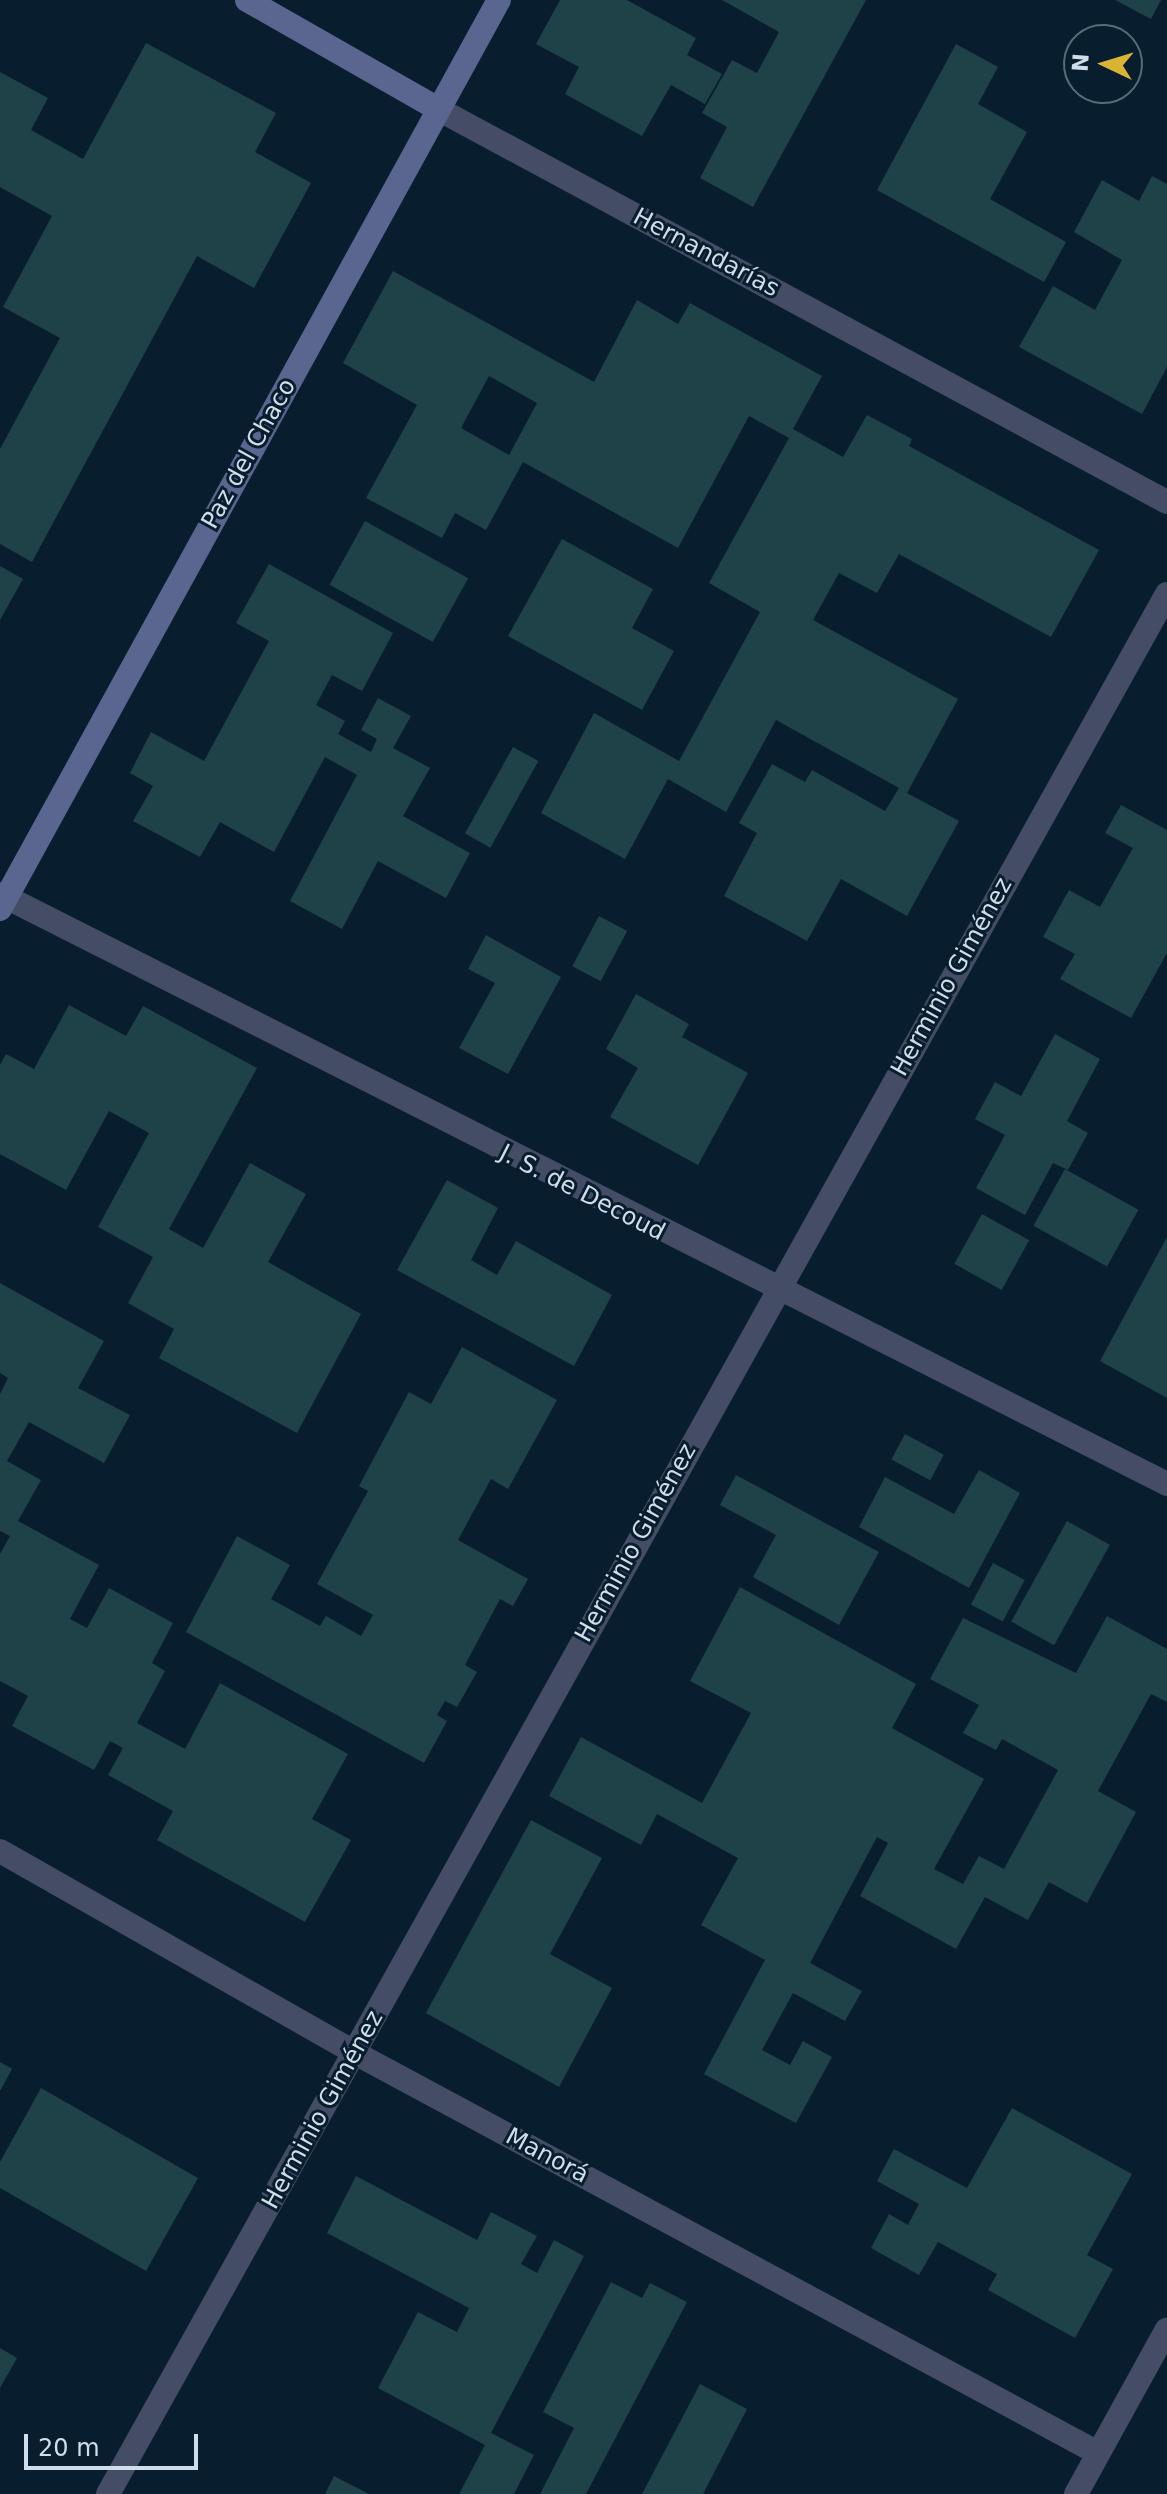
<!DOCTYPE html>
<html>
<head>
<meta charset="utf-8">
<style>
  body { margin:0 }
  #map { position:relative; width:1167px; height:2494px; overflow:hidden; background:#081e2e; font-family:"DejaVu Sans",sans-serif }
  div>[style] { position:absolute }
  [style*='--x'] { left:calc(var(--x)*1px); top:calc(var(--y)*1px); width:calc(var(--w)*1px); rotate:calc(var(--a)*1deg) }
  .building>* { inset:0; background:#1f4148; transform-origin:0 0 }
  .street>* { height:24px; margin:-12px; padding:0 12px; transform-origin:12px; border-radius:12px; background:#454c66 }
  .secondary>* { height:24px; margin:-12px; padding:0 12px; transform-origin:12px; border-radius:12px; background:#5b6690 }
  span { translate:-50% -50%; white-space:nowrap; text-align:center; line-height:1.15; -webkit-text-stroke:6px #081e2e; paint-order:stroke }
  .street-label { font-size:24px; color:#d0dee9 }
  .north { position:absolute; left:1063px; top:24px; width:80px; height:80px; box-sizing:border-box; background:#081e2e; border:2px solid #586b79; border-radius:50%; rotate:274deg; font-size:22px; font-weight:700; line-height:32px; text-align:center; color:#d0dee9 }
  .north::after { content:''; display:block; margin:auto; width:28px; height:36px; background:#d9b334; clip-path:polygon(50% 0,100% 100%,50% 72%,0 100%) }
  .scale { position:absolute; left:24px; top:2434px; width:174px; height:36px; box-sizing:border-box; border:4px solid #d0dee9; border-top:0; padding-left:10px; font-size:24px; line-height:28px; white-space:nowrap; color:#d0dee9; -webkit-text-stroke:6px #081e2e; paint-order:stroke }
</style>
</head>
<body>
<div id="map">
  <div class="building">
    <div style="clip-path:polygon(560px 0,627px 0,696px 38px,687px 55px,722px 74px,705px 104px,671px 85px,642px 136px,565px 94px,579px 67px,536px 44px)"></div>
    <div style="clip-path:polygon(722px 0,866px 0,753px 207px,700px 178px,727px 127px,702px 113px,732px 60px,757px 73px,779px 32px)"></div>
    <div style="clip-path:polygon(1115px 0,1161px 0,1151px 19px)"></div>
    <div style="clip-path:polygon(146px 43px,276px 113px,255px 152px,311px 183px,254px 288px,197px 256px,32px 562px,0 544px,0 449px,60px 338px,3px 307px,52px 216px,0 187px,0 72px,48px 98px,31px 130px,83px 159px)"></div>
    <div style="clip-path:polygon(956px 44px,998px 67px,978px 104px,1027px 132px,990px 199px,1066px 242px,1044px 282px,877px 190px)"></div>
    <div style="clip-path:polygon(1152px 176px,1167px 184px,1167px 367px,1142px 414px,1019px 347px,1053px 286px,1095px 310px,1122px 260px,1074px 232px,1102px 180px,1139px 201px)"></div>
    <div style="clip-path:polygon(evenodd,393px 271px,594px 382px,637px 300px,678px 324px,690px 303px,822px 376px,793px 429px,843px 457px,867px 415px,912px 439px,909px 446px,1099px 550px,1051px 637px,899px 554px,877px 593px,839px 573px,813px 620px,958px 699px,907px 793px,959px 821px,907px 916px,841px 879px,807px 941px,724px 896px,757px 833px,739px 823px,772px 764px,805px 782px,812px 770px,885px 811px,899px 788px,776px 720px,726px 812px,668px 779px,625px 859px,541px 813px,594px 713px,679px 761px,760px 612px,709px 583px,789px 438px,749px 416px,678px 548px,523px 462px,486px 530px,455px 513px,442px 538px,366px 498px,417px 405px,343px 363px,393px 271px,489px 376px,537px 403px,509px 455px,461px 428px,489px 376px)"></div>
    <div style="left:365px;top:521px;width:118px;height:73px;rotate:29deg"></div>
    <div style="clip-path:polygon(562px 539px,653px 589px,632px 628px,674px 651px,642px 710px,508px 636px)"></div>
    <div style="clip-path:polygon(269px 564px,393px 633px,362px 691px,332px 675px,316px 705px,345px 721px,338px 734px,371px 752px,377px 739px,361px 730px,378px 698px,411px 716px,393px 748px,430px 768px,403px 816px,470px 853px,446px 898px,378px 861px,342px 929px,290px 901px,357px 775px,325px 757px,274px 852px,220px 822px,200px 857px,133px 821px,153px 786px,130px 773px,151px 732px,204px 761px,269px 641px,236px 623px)"></div>
    <div style="clip-path:polygon(0 566px,23px 579px,0 620px)"></div>
    <div style="left:513px;top:747px;width:29px;height:99px;rotate:29deg"></div>
    <div style="clip-path:polygon(1121px 805px,1167px 830px,1167px 953px,1131px 1018px,1060px 979px,1075px 954px,1043px 937px,1069px 890px,1100px 907px,1133px 848px,1105px 833px)"></div>
    <div style="left:599px;top:916px;width:32px;height:57px;rotate:28deg"></div>
    <div style="clip-path:polygon(486px 935px,561px 977px,508px 1074px,459px 1048px,495px 983px,468px 969px)"></div>
    <div style="clip-path:polygon(636px 994px,689px 1024px,682px 1037px,748px 1073px,698px 1165px,610px 1117px,638px 1068px,606px 1049px)"></div>
    <div style="clip-path:polygon(69px 1005px,126px 1036px,143px 1006px,257px 1068px,169px 1229px,203px 1248px,250px 1163px,306px 1194px,268px 1262px,361px 1314px,297px 1433px,159px 1358px,174px 1329px,128px 1303px,153px 1257px,98px 1227px,149px 1133px,109px 1111px,66px 1190px,0 1154px,0 1065px,6px 1054px,34px 1069px)"></div>
    <div style="clip-path:polygon(1055px 1034px,1100px 1059px,1067px 1121px,1088px 1133px,1068px 1170px,1053px 1163px,1025px 1215px,976px 1188px,1005px 1135px,975px 1119px,995px 1082px,1021px 1096px)"></div>
    <div style="left:1065px;top:1169px;width:84px;height:65px;rotate:29deg"></div>
    <div style="clip-path:polygon(447px 1180px,498px 1208px,471px 1260px,497px 1275px,516px 1241px,612px 1295px,574px 1366px,397px 1270px)"></div>
    <div style="left:982px;top:1214px;width:54px;height:57px;rotate:29deg"></div>
    <div style="clip-path:polygon(1167px 1237px,1167px 1398px,1100px 1361px)"></div>
    <div style="clip-path:polygon(0 1283px,104px 1341px,78px 1388px,130px 1415px,104px 1463px,29px 1422px,7px 1461px,41px 1480px,18px 1521px,99px 1565px,70px 1619px,87px 1628px,109px 1588px,173px 1623px,152px 1663px,165px 1671px,137px 1723px,185px 1749px,220px 1683px,348px 1754px,312px 1819px,351px 1840px,305px 1922px,157px 1840px,173px 1811px,108px 1775px,123px 1748px,110px 1741px,94px 1770px,12px 1726px,28px 1696px,0 1681px,0 1554px,10px 1536px,0 1531px,0 1394px,8px 1378px,0 1373px)"></div>
    <div style="clip-path:polygon(462px 1347px,557px 1400px,508px 1489px,491px 1479px,458px 1540px,528px 1579px,513px 1606px,500px 1599px,465px 1665px,477px 1672px,457px 1707px,445px 1701px,437px 1715px,447px 1721px,424px 1763px,186px 1632px,237px 1536px,290px 1565px,271px 1599px,320px 1626px,326px 1616px,361px 1636px,373px 1615px,317px 1584px,368px 1491px,359px 1486px,409px 1392px,431px 1404px)"></div>
    <div style="left:905px;top:1434px;width:44px;height:29px;rotate:28deg"></div>
    <div style="clip-path:polygon(979px 1470px,1020px 1493px,969px 1588px,859px 1527px,885px 1477px,954px 1514px)"></div>
    <div style="clip-path:polygon(736px 1475px,879px 1552px,839px 1625px,753px 1577px,776px 1535px,720px 1505px)"></div>
    <div style="left:1067px;top:1521px;width:49px;height:115px;rotate:29deg"></div>
    <div style="left:993px;top:1563px;width:36px;height:47px;rotate:28deg"></div>
    <div style="clip-path:polygon(740px 1587px,916px 1684px,892px 1728px,984px 1779px,934px 1869px,963px 1884px,979px 1856px,1004px 1869px,1058px 1770px,1002px 1739px,996px 1750px,963px 1733px,979px 1705px,930px 1679px,963px 1618px,1076px 1673px,1107px 1616px,1167px 1649px,1167px 1702px,1151px 1694px,1098px 1791px,1136px 1812px,1087px 1903px,1049px 1882px,1028px 1920px,985px 1897px,956px 1949px,860px 1896px,888px 1843px,877px 1837px,810px 1963px,862px 1991px,845px 2021px,793px 1993px,762px 2050px,790px 2065px,803px 2041px,832px 2057px,796px 2123px,704px 2074px,765px 1960px,701px 1925px,738px 1858px,657px 1814px,641px 1845px,549px 1796px,581px 1737px,702px 1803px,751px 1713px,690px 1681px)"></div>
    <div style="clip-path:polygon(531px 1820px,602px 1858px,550px 1954px,612px 1988px,559px 2087px,426px 2013px)"></div>
    <div style="clip-path:polygon(0 2062px,12px 2069px,0 2091px)"></div>
    <div style="clip-path:polygon(41px 2088px,198px 2178px,146px 2271px,0 2188px,0 2162px)"></div>
    <div style="clip-path:polygon(1012px 2108px,1132px 2174px,1087px 2255px,1113px 2269px,1075px 2338px,988px 2290px,997px 2274px,938px 2242px,919px 2275px,871px 2248px,889px 2214px,908px 2225px,919px 2204px,877px 2181px,894px 2149px,967px 2188px)"></div>
    <div style="clip-path:polygon(356px 2176px,477px 2240px,491px 2212px,537px 2236px,521px 2264px,537px 2273px,554px 2240px,584px 2256px,491px 2433px,534px 2455px,514px 2494px,459px 2494px,485px 2445px,378px 2388px,418px 2312px,457px 2332px,469px 2308px,327px 2233px)"></div>
    <div style="clip-path:polygon(611px 2282px,642px 2298px,650px 2283px,687px 2302px,586px 2494px,540px 2494px,574px 2428px,543px 2412px)"></div>
    <div style="clip-path:polygon(0 2348px,17px 2358px,0 2388px)"></div>
    <div style="clip-path:polygon(700px 2384px,747px 2409px,703px 2494px,642px 2494px)"></div>
    <div style="clip-path:polygon(334px 2476px,369px 2494px,325px 2494px)"></div>
  </div>
  <div class="street">
    <div style="--x:438;--y:109;--w:828;--a:28.33"></div>
    <div style="--x:0;--y:894;--w:1308;--a:26.82"></div>
    <div style="--x:0;--y:1851;--w:408;--a:29.6"></div>
    <div style="--x:355;--y:2053;--w:844;--a:28.3"></div>
    <div style="--x:108;--y:2494;--w:2175;--a:-60.87"></div>
    <div style="--x:1076;--y:2494;--w:188;--a:-61.1"></div>
  </div>
  <div class="secondary">
    <div style="--x:247;--y:0;--w:220;--a:29.7"></div>
    <div style="--x:0;--y:909;--w:1037;--a:-61.24"></div>
  </div>
  <div class="street-label">
    <span style="left:706px;top:253px;rotate:28deg">Hernandarías</span>
    <span style="left:249px;top:454px;rotate:-61deg">Paz del Chaco</span>
    <span style="left:952px;top:977px;rotate:-61deg">Herminio Giménez</span>
    <span style="left:582px;top:1193px;rotate:27deg">J. S. de Decoud</span>
    <span style="left:636px;top:1543px;rotate:-61deg">Herminio Giménez</span>
    <span style="left:323px;top:2110px;rotate:-61deg">Herminio Giménez</span>
    <span style="left:547px;top:2156px;rotate:28deg">Manorá</span>
  </div>
  <div class="north">N</div>
  <div class="scale">20 m</div>
</div>
</body>
</html>
